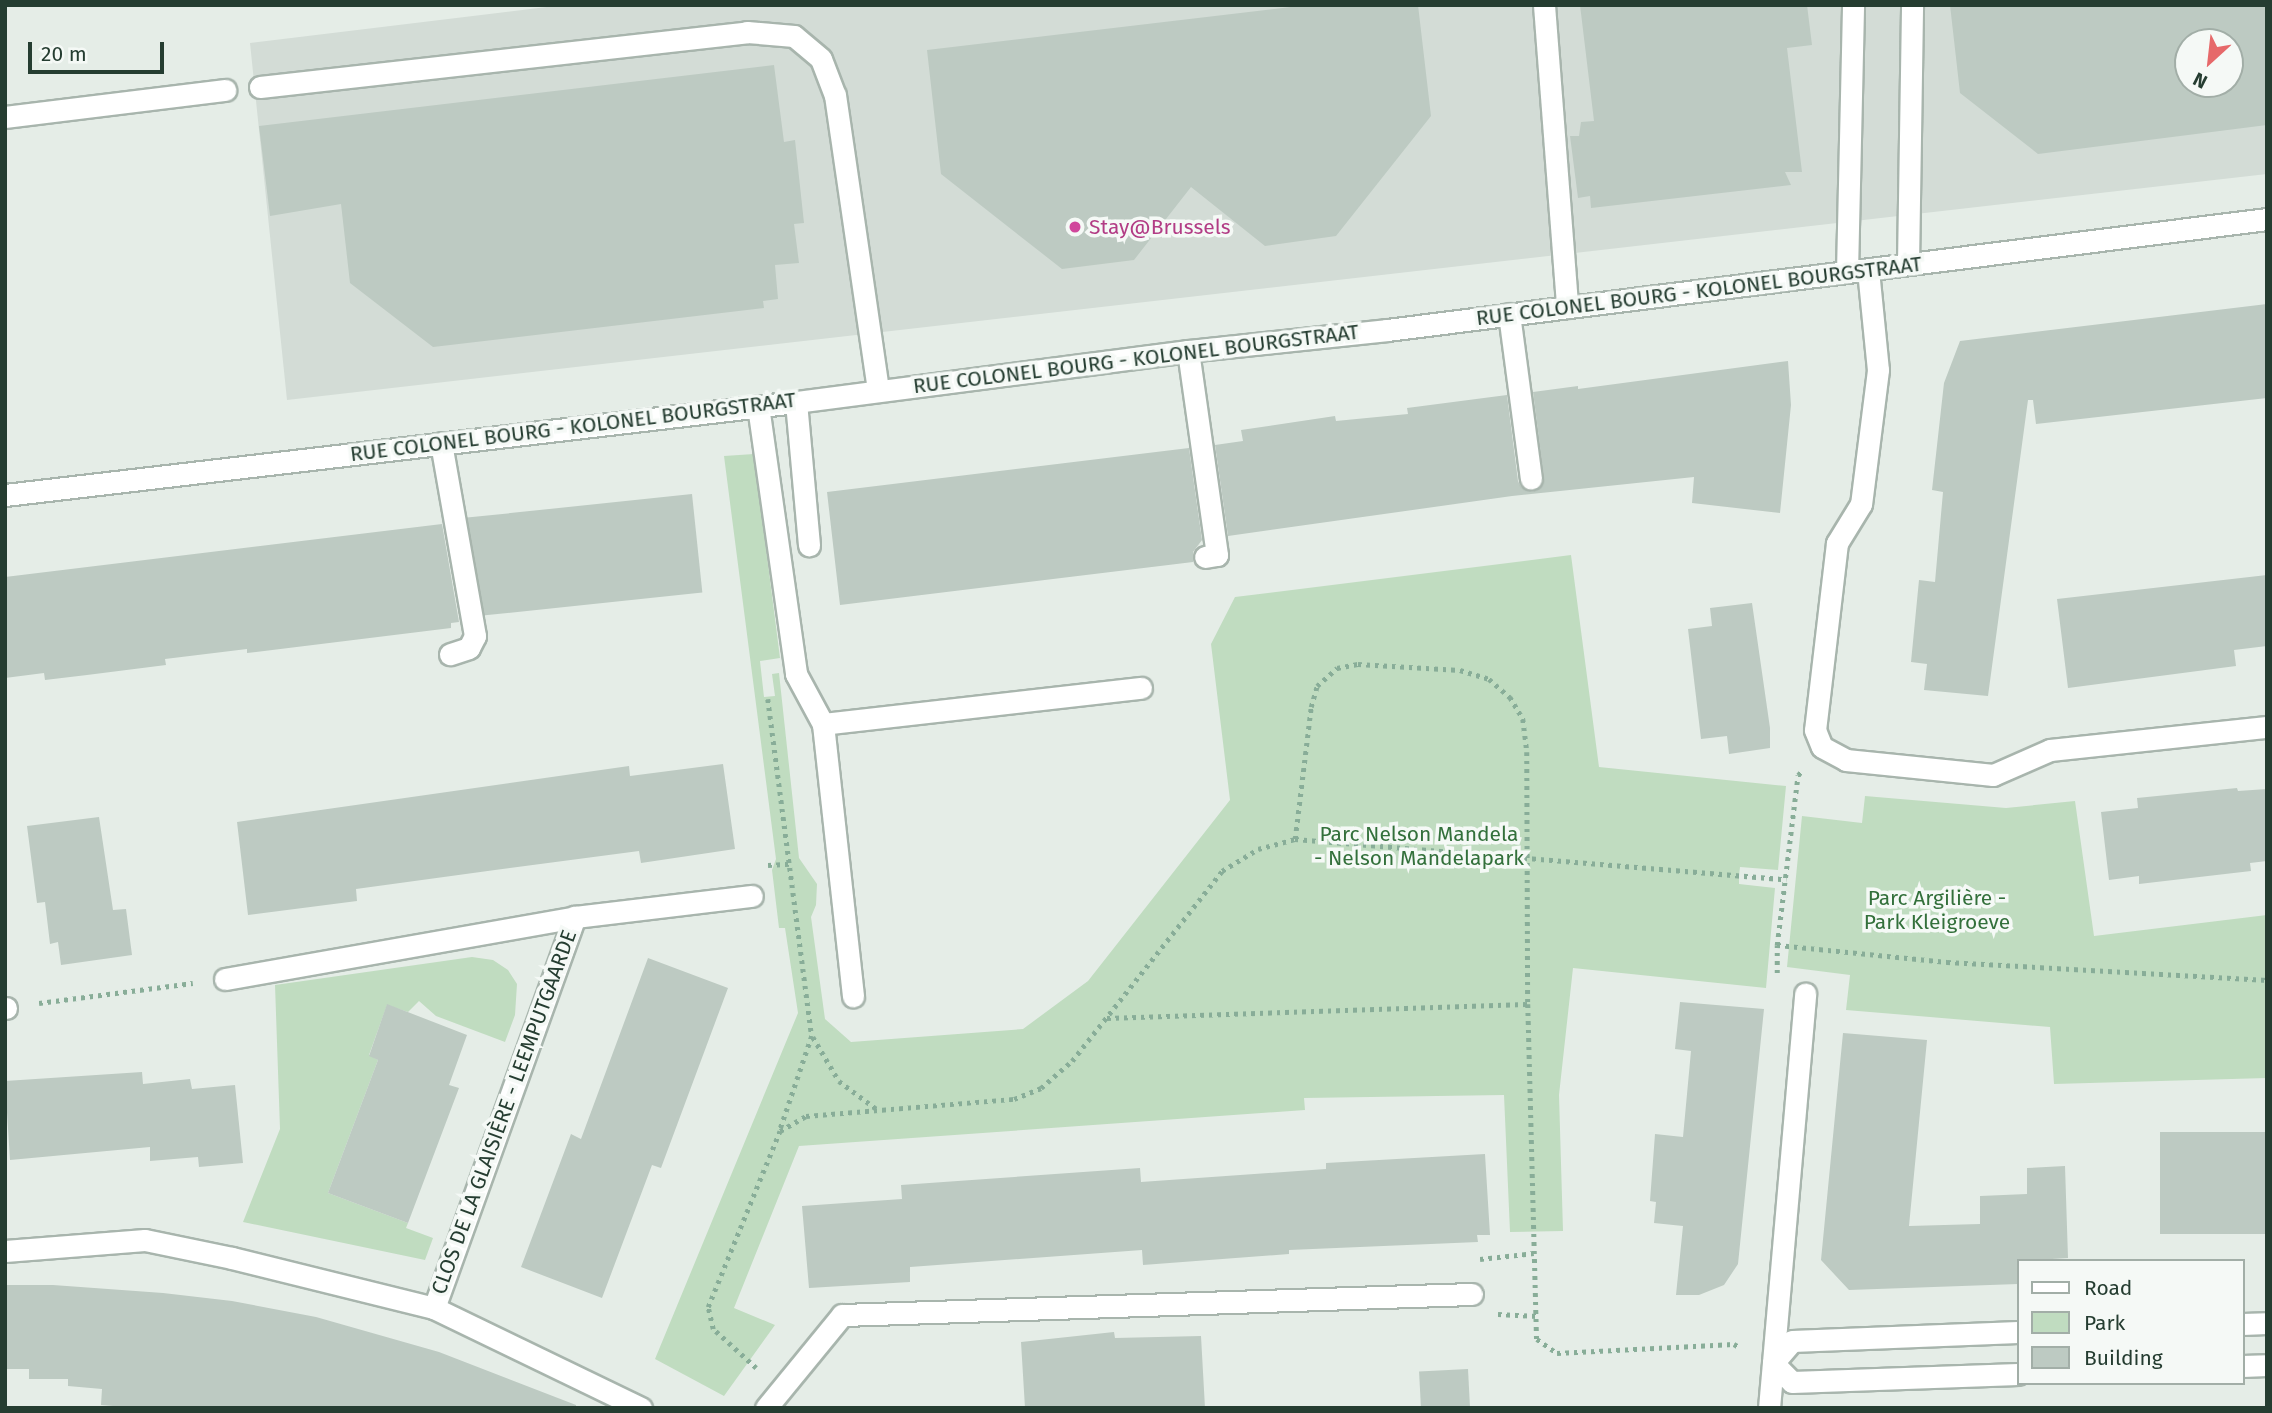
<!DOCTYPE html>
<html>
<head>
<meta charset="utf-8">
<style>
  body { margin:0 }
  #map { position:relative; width:2272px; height:1413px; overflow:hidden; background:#e5ede7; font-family:"Fira Sans",sans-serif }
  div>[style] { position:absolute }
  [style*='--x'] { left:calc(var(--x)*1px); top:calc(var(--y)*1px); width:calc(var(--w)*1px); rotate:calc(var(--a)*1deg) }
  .built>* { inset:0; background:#d3dcd6 }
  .green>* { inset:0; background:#c0dcc0 }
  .building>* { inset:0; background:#bdcac2; transform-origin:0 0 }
  .path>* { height:4.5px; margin-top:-2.25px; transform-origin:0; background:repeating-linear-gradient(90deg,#88ad98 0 3.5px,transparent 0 8.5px) }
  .roads { filter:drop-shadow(2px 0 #a8b5ad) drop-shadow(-2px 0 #a8b5ad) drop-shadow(0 2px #a8b5ad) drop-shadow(0 -2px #a8b5ad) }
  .lane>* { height:21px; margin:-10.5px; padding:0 10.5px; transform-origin:10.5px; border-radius:10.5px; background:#fff }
  .street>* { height:21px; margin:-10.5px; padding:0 10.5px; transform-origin:10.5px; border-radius:10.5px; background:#fff }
  .dots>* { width:19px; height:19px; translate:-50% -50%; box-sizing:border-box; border:4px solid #f5f9f6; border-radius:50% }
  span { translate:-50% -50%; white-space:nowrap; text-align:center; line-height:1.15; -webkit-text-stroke:7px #f5f9f6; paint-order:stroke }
  .hotel-label { font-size:21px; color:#b23c85 }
  .left { translate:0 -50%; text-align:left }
  .street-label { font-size:21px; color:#253d31 }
  .park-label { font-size:21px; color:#33703b }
  .frame { position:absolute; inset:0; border:7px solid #253d31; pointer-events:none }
  .legend { position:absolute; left:2017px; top:1259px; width:228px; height:126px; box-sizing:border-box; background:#f5f9f6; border:2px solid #a2aea7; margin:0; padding:9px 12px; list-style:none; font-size:21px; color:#253d31 }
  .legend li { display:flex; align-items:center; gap:14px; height:35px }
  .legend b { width:35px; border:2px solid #a2aea7 }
  .north { position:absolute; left:2174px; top:28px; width:70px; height:70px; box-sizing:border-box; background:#f5f9f6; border:2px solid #a2aea7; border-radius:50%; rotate:207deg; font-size:19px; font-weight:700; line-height:28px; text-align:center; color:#253d31 }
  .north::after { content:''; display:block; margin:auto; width:24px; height:32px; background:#e6696a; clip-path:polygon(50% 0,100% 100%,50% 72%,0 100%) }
  .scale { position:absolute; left:28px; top:42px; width:136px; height:32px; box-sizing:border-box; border:4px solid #253d31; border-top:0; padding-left:9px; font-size:21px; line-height:24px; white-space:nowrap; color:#253d31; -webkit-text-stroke:5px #f5f9f6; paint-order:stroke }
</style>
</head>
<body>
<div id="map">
  <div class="built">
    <div style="clip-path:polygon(evenodd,563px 5px,2267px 5px,2267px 174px,287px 400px,250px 43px,563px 5px,2188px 42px,2230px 42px,2230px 84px,2188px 84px,2188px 42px)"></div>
  </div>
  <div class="green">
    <div style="clip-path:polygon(754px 454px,780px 658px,760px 661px,764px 697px,775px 696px,772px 674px,779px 673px,799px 858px,817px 884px,816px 905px,811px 917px,825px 1019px,851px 1042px,1023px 1029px,1088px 981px,1230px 800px,1211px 644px,1235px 597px,1571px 555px,1599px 767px,1786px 786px,1778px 870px,1740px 867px,1739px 876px,1739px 884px,1775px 888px,1766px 988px,1573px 968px,1559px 1095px,1563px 1231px,1510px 1232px,1504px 1095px,1304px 1098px,1305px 1110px,799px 1146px,734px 1308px,775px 1325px,724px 1396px,655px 1359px,798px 1013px,785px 928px,779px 928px,772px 870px,776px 859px,724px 456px)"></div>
    <div style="clip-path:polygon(1865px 796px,2006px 808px,2075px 801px,2094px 936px,2267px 915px,2267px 1078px,2054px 1084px,2050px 1027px,1846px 1010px,1850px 975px,1787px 967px,1802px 816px,1862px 823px)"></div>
    <div style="clip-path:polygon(472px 957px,493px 960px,508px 970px,517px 984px,515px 1015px,505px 1042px,436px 1016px,419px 1001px,408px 1012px,387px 1005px,369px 1055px,378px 1060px,328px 1193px,408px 1223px,406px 1228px,433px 1238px,425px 1260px,243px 1222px,280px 1129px,275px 985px)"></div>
  </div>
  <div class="building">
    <div style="clip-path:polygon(1307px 5px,1418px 5px,1431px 116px,1336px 236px,1265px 246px,1191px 187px,1134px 260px,1062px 269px,941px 174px,927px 50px)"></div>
    <div style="clip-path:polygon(1580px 5px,1807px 5px,1812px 45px,1787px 48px,1802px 172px,1785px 172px,1791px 185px,1591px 208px,1590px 196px,1578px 198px,1570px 136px,1579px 136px,1581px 122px,1594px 121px)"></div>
    <div style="clip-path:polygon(evenodd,1950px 5px,2267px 5px,2267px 125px,2038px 154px,1960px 93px,1950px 5px,2188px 42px,2230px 42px,2230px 84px,2188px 84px,2188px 42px)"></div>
    <div style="clip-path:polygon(774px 65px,784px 142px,795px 140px,804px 223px,794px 224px,799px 263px,775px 265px,778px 299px,763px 301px,764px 308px,433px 347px,350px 283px,341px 204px,270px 216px,259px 126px)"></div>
    <div style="clip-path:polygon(2267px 304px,2267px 398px,2036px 424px,2033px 400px,2028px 400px,1988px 696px,1924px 690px,1927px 664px,1911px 662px,1919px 580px,1935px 582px,1943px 492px,1932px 490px,1944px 383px,1960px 341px)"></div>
    <div style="clip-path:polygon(1788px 361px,1791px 405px,1780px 513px,1692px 503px,1694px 477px,1512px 496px,1228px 536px,1215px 445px,1243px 441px,1241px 430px,1335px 416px,1336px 421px,1408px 414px,1407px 408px,1507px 395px,1518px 481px,1521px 487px,1532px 492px,1539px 489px,1544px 478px,1533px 392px,1578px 386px,1578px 389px)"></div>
    <div style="clip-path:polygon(1189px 448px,1202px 540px,1193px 552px,1193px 562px,840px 605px,827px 492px)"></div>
    <div style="left:692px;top:494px;width:99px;height:226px;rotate:84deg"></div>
    <div style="clip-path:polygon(442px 524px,459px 622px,451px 623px,451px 628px,247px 653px,247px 649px,165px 659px,166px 665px,87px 675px,45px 680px,44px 673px,5px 678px,5px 577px)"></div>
    <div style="clip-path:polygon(2267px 575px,2267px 646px,2234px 650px,2236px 666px,2068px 688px,2057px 599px)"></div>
    <div style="clip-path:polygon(1752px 603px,1770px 728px,1770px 748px,1729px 754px,1727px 736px,1701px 739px,1688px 629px,1712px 626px,1710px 608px)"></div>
    <div style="clip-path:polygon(723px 764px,735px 849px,641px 863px,639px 851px,495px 870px,356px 889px,357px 901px,248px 915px,237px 822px,629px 766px,630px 776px)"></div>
    <div style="clip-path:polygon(2237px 788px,2238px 791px,2267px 789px,2267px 861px,2250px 863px,2251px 871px,2139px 884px,2139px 876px,2109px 880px,2101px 812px,2138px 808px,2137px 798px)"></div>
    <div style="clip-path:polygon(99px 817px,113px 910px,126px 909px,132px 955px,61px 965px,58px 942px,50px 944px,45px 902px,37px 903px,27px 826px)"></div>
    <div style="clip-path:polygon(648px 958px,728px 988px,661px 1168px,652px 1165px,602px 1298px,521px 1267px,571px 1134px,581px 1139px)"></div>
    <div style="clip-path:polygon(1680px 1002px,1764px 1009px,1738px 1264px,1724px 1285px,1699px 1295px,1676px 1295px,1683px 1226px,1654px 1223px,1656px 1202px,1650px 1201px,1655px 1134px,1683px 1137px,1691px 1051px,1675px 1049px)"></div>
    <div style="clip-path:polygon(387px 1004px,467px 1035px,449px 1085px,459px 1088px,408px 1223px,328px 1193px,378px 1060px,369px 1056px)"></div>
    <div style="clip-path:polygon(1843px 1033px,1927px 1040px,1909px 1226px,1980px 1224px,1980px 1196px,2027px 1194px,2027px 1168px,2065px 1166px,2068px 1258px,2018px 1261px,2018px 1284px,1849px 1290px,1821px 1260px)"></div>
    <div style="clip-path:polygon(142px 1072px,143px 1084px,190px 1079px,192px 1089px,235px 1085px,243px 1163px,199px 1167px,198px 1157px,150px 1161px,150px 1147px,10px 1160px,5px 1081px)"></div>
    <div style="left:2267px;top:1132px;width:102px;height:107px;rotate:90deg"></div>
    <div style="clip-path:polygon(1485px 1154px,1490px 1235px,1477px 1235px,1478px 1242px,1289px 1250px,1289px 1254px,1143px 1265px,1142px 1250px,910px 1267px,910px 1282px,809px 1288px,802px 1206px,902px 1199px,901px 1185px,1140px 1168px,1141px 1182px,1326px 1169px,1326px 1163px)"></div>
    <div style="clip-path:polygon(5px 1285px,53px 1285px,163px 1293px,232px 1301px,316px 1317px,439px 1352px,576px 1405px,576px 1408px,137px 1408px,101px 1405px,102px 1389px,68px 1386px,68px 1379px,29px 1379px,29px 1369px,5px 1369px)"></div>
    <div style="clip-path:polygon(1114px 1332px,1115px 1338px,1201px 1336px,1205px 1408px,1025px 1408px,1021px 1342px)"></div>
    <div style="left:1468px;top:1369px;width:39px;height:49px;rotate:87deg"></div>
  </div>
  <div class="path">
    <div style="--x:768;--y:699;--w:340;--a:82.6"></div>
    <div style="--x:812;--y:1036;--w:99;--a:108.8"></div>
    <div style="--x:1295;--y:839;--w:133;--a:-83.1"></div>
    <div style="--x:1311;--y:707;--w:22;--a:-74"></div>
    <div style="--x:1317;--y:686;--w:27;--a:-42"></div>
    <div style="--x:1337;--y:668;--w:21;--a:-11"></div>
    <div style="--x:1358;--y:664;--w:102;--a:3.4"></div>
    <div style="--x:1460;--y:670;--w:30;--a:17"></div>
    <div style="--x:1489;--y:679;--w:28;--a:41"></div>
    <div style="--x:1510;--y:697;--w:26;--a:59"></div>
    <div style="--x:1523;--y:719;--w:33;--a:83"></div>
    <div style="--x:1527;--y:752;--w:252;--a:89.8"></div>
    <div style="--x:1528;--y:1004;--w:335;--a:88.5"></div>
    <div style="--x:1537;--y:1339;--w:24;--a:35"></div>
    <div style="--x:1557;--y:1353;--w:177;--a:-2.9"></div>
    <div style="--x:1734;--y:1344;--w:8;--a:30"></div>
    <div style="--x:768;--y:865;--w:22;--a:-3"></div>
    <div style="--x:1777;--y:945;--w:171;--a:5.7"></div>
    <div style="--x:1947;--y:962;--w:321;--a:3.2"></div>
    <div style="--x:1777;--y:973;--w:28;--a:-90"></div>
    <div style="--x:1777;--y:945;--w:171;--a:-83"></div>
    <div style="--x:1798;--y:775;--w:4;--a:-45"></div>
    <div style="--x:39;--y:1003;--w:155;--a:-7.4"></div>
    <div style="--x:1107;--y:1018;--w:421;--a:-1.9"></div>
    <div style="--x:813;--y:1037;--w:51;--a:59.4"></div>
    <div style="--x:839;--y:1081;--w:49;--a:36.6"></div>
    <div style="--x:1480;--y:1259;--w:54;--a:-6.3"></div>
    <div style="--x:1498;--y:1314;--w:38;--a:3"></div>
    <div style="--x:756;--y:1368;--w:58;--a:-137.8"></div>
    <div style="--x:713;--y:1329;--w:23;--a:-103"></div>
    <div style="--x:708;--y:1307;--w:190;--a:-67.8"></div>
    <div style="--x:780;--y:1131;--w:30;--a:-30"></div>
    <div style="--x:806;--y:1116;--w:209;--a:-4.7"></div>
    <div style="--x:1014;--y:1099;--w:29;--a:-22"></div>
    <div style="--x:1041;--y:1088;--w:41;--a:-41.1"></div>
    <div style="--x:1072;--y:1061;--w:242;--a:-51.7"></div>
    <div style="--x:1222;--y:871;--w:42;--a:-31.4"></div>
    <div style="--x:1258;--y:849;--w:38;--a:-15"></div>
    <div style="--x:1295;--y:839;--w:493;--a:4.7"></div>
  </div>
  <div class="roads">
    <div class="lane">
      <div style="--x:1544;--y:5;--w:303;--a:85.6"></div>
      <div style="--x:260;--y:87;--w:490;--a:-6.4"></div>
      <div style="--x:747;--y:32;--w:47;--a:4.9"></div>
      <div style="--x:794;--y:36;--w:35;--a:40"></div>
      <div style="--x:821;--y:59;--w:39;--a:69"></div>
      <div style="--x:835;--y:95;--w:298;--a:81.7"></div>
      <div style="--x:5;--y:117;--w:222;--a:-7"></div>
      <div style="--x:1908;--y:264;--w:259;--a:-89.1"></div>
      <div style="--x:1847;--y:272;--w:267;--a:-88.7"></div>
      <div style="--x:1509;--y:314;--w:166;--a:82.4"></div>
      <div style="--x:1188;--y:351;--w:206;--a:81.9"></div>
      <div style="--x:1217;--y:555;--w:12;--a:171"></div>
      <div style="--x:796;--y:402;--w:144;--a:84.8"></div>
      <div style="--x:758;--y:406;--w:271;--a:81.9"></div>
      <div style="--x:796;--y:674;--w:57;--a:61.6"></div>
      <div style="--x:823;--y:724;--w:274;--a:83.7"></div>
      <div style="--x:441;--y:443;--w:196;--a:80"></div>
      <div style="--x:475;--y:636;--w:13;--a:117"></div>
      <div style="--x:469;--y:648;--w:20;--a:162"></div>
      <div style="--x:823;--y:724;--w:320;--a:-6.5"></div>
    </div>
    <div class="street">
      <div style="--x:1868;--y:270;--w:100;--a:84.3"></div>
      <div style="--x:1878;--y:370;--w:135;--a:97.2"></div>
      <div style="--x:1861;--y:504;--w:46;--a:121.6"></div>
      <div style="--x:1837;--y:543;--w:188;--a:96.7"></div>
      <div style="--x:1815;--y:730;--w:18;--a:68"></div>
      <div style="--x:1822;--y:747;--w:27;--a:28"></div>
      <div style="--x:1846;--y:760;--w:148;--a:5.8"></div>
      <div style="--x:1993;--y:775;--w:62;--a:-23.7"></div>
      <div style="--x:2050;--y:750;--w:218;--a:-6.1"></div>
      <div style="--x:5;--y:495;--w:796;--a:-6.71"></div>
      <div style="--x:796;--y:402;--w:395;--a:-7.4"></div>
      <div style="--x:1188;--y:351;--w:200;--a:-6"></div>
      <div style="--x:1387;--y:330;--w:887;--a:-7.19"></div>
      <div style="--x:225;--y:979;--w:355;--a:-10"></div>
      <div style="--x:5;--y:1008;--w:1;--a:0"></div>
      <div style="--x:5;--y:1251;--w:140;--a:-4.5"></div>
      <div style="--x:145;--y:1240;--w:89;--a:11.7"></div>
      <div style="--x:232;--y:1258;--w:208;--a:13.9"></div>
      <div style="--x:434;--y:1308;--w:230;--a:25.8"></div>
      <div style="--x:434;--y:1308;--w:416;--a:-70.2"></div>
      <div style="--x:575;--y:917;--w:178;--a:-6.8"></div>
      <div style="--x:2242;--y:1324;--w:25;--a:-2"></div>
      <div style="--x:1773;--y:1363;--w:29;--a:-49"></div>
      <div style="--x:1792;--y:1341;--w:226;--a:-2.3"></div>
      <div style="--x:1773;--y:1363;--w:27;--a:45"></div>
      <div style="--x:1792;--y:1382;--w:226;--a:-2"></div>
      <div style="--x:2242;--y:1366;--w:25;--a:-2"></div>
      <div style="--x:766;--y:1408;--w:120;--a:-50.7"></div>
      <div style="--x:842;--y:1315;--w:630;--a:-1.91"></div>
      <div style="--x:1769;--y:1408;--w:416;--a:-85"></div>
    </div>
  </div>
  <div class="dots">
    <div style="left:1075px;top:227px;background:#d1479c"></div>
  </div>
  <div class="hotel-label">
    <span class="left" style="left:1089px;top:227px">Stay@Brussels</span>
  </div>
  <div class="street-label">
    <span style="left:1699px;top:291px;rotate:-7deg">RUE COLONEL BOURG - KOLONEL BOURGSTRAAT</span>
    <span style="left:1136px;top:359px;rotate:-7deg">RUE COLONEL BOURG - KOLONEL BOURGSTRAAT</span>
    <span style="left:573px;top:427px;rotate:-7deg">RUE COLONEL BOURG - KOLONEL BOURGSTRAAT</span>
    <span style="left:504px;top:1112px;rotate:-70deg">CLOS DE LA GLAISIÈRE - LEEMPUTGAARDE</span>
  </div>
  <div class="park-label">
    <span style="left:1419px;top:846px">Parc Nelson Mandela<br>- Nelson Mandelapark</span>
    <span style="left:1937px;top:910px">Parc Argilière -<br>Park Kleigroeve</span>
  </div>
  <div class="frame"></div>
  <ul class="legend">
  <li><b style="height:9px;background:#fff"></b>Road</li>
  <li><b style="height:19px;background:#c0dcc0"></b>Park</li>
  <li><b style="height:19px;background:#bdcac2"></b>Building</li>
  </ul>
  <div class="north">N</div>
  <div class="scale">20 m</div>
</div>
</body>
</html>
